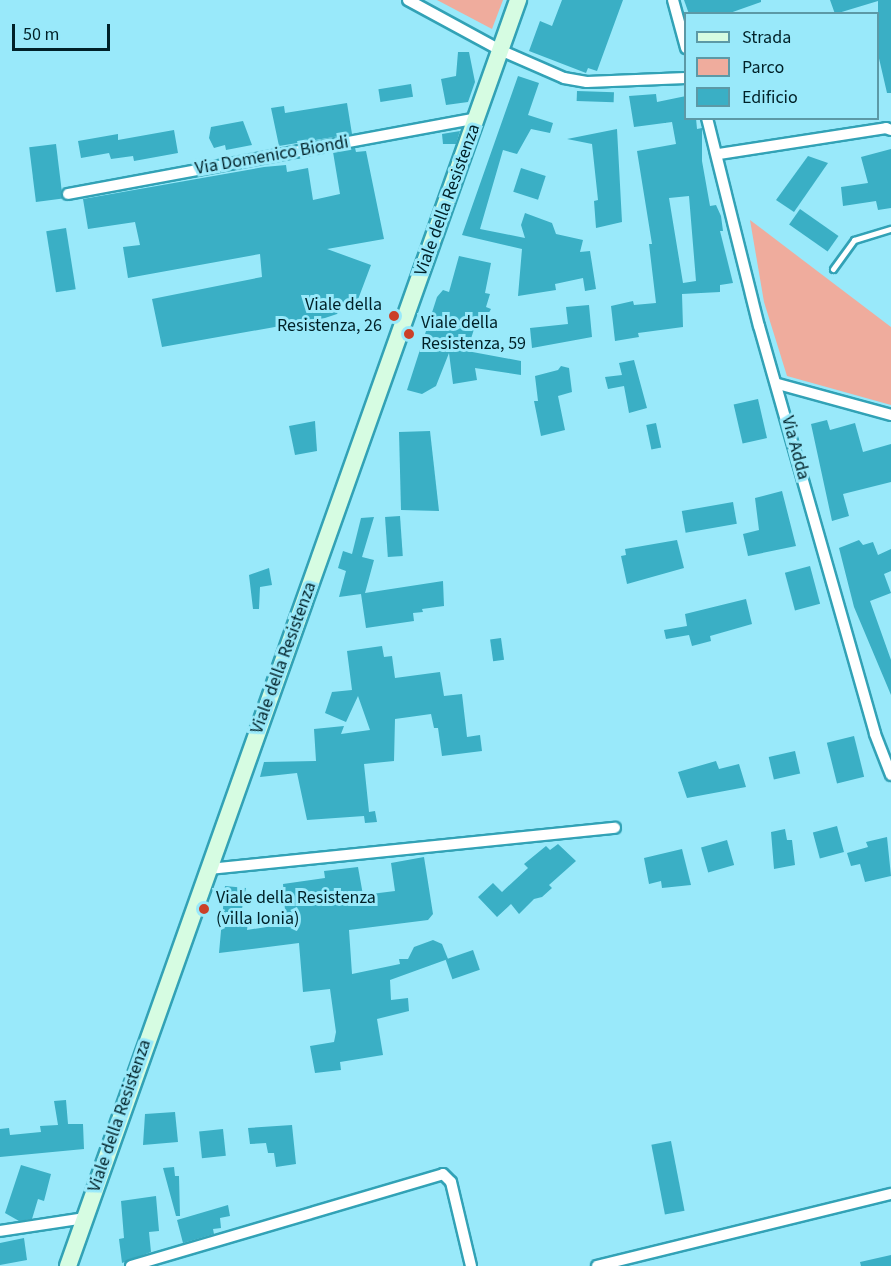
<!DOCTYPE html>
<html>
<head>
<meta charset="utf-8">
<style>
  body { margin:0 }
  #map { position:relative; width:891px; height:1266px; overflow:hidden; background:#99e9fa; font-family:"Source Sans 3",sans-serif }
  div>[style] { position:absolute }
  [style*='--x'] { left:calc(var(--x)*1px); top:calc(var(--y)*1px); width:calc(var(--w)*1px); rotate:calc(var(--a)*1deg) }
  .green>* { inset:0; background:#efac9d }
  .building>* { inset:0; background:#3aafc5; transform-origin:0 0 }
  .roads { filter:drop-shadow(2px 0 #32a2b6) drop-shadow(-2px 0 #32a2b6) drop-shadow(0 2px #32a2b6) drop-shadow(0 -2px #32a2b6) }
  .service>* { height:5px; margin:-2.5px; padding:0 2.5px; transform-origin:2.5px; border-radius:2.5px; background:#fff }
  .minor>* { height:10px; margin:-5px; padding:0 5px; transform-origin:5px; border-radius:5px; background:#fff }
  .secondary>* { height:16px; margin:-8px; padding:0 8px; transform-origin:8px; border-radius:8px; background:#d6fce2 }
  .dots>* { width:16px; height:16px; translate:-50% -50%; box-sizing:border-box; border:3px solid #99e9fa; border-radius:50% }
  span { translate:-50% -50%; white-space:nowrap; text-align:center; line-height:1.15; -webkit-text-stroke:6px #99e9fa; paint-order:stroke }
  .street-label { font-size:18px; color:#002128 }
  .poi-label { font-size:18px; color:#002128 }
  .right { translate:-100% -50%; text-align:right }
  .left { translate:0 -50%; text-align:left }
  .legend { position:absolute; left:684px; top:12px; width:195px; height:108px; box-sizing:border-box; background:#99e9fa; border:2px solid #5c99a6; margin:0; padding:8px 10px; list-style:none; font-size:18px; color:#002128 }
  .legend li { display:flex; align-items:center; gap:12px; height:30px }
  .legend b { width:30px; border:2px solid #5c99a6 }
  .scale { position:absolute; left:12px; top:24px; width:98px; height:27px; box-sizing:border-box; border:3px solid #002128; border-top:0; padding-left:8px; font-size:18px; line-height:21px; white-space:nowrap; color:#002128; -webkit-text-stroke:4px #99e9fa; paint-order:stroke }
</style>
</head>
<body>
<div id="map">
  <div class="green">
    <div style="clip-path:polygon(437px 0,503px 0,492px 29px)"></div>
    <div style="clip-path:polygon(750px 220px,891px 327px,891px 405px,787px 376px,764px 302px)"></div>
  </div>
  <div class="building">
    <div style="clip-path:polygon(562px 0,623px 0,597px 71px,588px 68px,586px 73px,529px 51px,540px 21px,552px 26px)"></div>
    <div style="clip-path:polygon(684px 0,761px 0,761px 2px,727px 14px,689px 14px)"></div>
    <div style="clip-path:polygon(830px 0,891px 0,891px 93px,887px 93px,878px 54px,878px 1px,835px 14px)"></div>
    <div style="clip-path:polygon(458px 52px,469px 52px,475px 82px,468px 102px,446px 105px,441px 79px,456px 76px)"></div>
    <div style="clip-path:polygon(518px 76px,539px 83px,528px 115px,553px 123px,550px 133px,531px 129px,517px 154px,503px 150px,480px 229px,525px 238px,521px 225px,525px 213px,552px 223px,556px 234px,583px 240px,580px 252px,590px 251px,596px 289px,585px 291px,583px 278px,555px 284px,556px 290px,518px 296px,522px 249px,462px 235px)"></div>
    <div style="left:411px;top:84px;width:13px;height:33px;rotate:81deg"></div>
    <div style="left:577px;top:91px;width:37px;height:10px;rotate:2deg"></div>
    <div style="clip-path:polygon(evenodd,656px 94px,657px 102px,686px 96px,686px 118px,696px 118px,697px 129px,702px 128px,702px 161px,710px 206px,716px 205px,721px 216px,723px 231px,720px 231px,733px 283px,720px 285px,720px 292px,682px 294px,683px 327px,638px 333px,639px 337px,615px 341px,611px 306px,633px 301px,634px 305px,656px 303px,649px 244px,652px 244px,637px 151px,676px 144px,672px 122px,634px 127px,629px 96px,656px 94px,689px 196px,696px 281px,683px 283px,669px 198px,689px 196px)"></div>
    <div style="clip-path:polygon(347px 103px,352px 134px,279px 146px,271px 108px,284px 106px,285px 113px)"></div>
    <div style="clip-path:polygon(243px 121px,252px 145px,226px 150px,225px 145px,214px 148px,209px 138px,211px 127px)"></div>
    <div style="clip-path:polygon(617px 129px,622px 222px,596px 228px,594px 201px,598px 200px,592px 144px,567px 139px)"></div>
    <div style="clip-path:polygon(174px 130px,178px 153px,134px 161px,133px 156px,111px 159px,109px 153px,81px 158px,78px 141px,118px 134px,118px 140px)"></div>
    <div style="clip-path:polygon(460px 131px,456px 144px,443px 144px,442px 134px)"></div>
    <div style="left:56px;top:144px;width:55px;height:27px;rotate:83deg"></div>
    <div style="clip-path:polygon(355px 148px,356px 152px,366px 151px,384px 239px,327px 249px,371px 265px,354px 310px,342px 306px,337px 314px,325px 318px,162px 347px,152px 299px,262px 277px,260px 254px,128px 278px,123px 247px,140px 245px,135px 222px,88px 229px,83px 199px,264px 167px,286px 165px,287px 172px,308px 168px,313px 200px,340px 194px,333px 152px)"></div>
    <div style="clip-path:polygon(891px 149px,891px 208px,878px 210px,876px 201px,843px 206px,841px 187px,868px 183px,861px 157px)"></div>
    <div style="clip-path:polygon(808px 156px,828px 163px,794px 212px,776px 200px)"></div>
    <div style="left:521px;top:168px;width:26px;height:25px;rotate:18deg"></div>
    <div style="left:800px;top:209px;width:47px;height:19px;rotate:35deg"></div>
    <div style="left:66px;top:228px;width:62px;height:20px;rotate:81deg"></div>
    <div style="clip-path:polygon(459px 256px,491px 263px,485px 293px,490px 294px,486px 307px,491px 309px,482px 325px,476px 323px,467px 351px,521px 361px,521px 375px,475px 368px,477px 380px,453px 384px,449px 353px,436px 386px,422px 394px,407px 390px,437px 297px,443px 290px,449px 292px)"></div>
    <div style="clip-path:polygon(589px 305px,592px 337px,532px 348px,530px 328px,568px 324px,566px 307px)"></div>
    <div style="clip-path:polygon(634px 360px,647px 408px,629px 413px,624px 386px,608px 389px,605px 377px,622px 375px,619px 363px)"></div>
    <div style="clip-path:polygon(561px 366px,569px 368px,572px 392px,558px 396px,565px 430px,541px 436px,534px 401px,538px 401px,535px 376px,558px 370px)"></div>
    <div style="left:758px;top:399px;width:40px;height:25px;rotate:77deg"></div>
    <div style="clip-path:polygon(827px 420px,830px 430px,855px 423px,863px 452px,891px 444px,891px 482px,843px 494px,849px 516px,832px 521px,811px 424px)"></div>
    <div style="clip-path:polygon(315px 421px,317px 451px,295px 455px,289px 426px)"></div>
    <div style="left:656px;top:423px;width:25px;height:10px;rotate:78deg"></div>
    <div style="clip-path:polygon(430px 431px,439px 511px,401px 510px,399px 432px)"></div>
    <div style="clip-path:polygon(782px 491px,796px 546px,748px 556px,743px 534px,759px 530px,755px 498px)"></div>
    <div style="left:733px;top:502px;width:22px;height:52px;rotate:80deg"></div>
    <div style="left:400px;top:516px;width:40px;height:15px;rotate:86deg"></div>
    <div style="clip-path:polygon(374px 517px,362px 557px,374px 560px,365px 593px,443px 581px,444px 606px,422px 609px,423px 612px,413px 613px,414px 621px,366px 628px,361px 594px,339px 597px,346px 571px,338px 568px,343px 551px,352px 554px,361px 518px)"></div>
    <div style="clip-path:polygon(677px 540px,684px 568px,627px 584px,621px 556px,626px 555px,625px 549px)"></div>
    <div style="clip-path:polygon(859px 540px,863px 545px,873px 542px,878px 555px,891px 549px,891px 571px,884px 574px,891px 593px,870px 601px,891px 660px,891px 695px,854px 607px,839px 548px)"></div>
    <div style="left:810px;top:566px;width:39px;height:26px;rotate:75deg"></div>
    <div style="clip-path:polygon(269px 568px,272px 585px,260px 587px,259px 609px,253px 609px,249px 575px)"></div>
    <div style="clip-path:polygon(746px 599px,752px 624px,710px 636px,711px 641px,692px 646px,689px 635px,666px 639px,664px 630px,687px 626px,685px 614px)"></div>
    <div style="left:501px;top:638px;width:22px;height:11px;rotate:82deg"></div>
    <div style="clip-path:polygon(382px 646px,384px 657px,392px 656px,395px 678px,440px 672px,444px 696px,462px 694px,467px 737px,480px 735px,482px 751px,442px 756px,438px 728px,434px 728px,431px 714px,395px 719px,394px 761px,364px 764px,369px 812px,375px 811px,377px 822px,365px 823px,364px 816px,307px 820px,297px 773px,260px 777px,264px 762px,316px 761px,314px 729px,344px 726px,341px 734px,370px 730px,358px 696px,346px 722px,325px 713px,332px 692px,352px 690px,347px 651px)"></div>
    <div style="left:854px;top:736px;width:42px;height:28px;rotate:76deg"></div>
    <div style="left:795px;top:751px;width:23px;height:27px;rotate:77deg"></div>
    <div style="clip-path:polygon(716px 761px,719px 769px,739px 764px,746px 787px,687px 798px,678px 772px)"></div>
    <div style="left:837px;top:826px;width:27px;height:25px;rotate:75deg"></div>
    <div style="clip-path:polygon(785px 829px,787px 840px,792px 840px,795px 865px,774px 869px,771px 832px)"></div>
    <div style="clip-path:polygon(887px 837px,891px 876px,865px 882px,860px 864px,851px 866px,847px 853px,868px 847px,866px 842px)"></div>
    <div style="left:727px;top:840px;width:26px;height:27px;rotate:74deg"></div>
    <div style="clip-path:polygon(558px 844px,576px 861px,549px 885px,552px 888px,542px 897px,534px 899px,519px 914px,511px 904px,497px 917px,478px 897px,493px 883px,502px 892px,528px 868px,524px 864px,546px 846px,550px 850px)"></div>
    <div style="clip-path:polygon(682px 849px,691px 885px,662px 888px,661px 881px,649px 884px,644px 858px)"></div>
    <div style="clip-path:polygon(424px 857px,433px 914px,428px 920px,349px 930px,352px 974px,400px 964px,399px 959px,408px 959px,414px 947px,433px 940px,442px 944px,448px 959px,390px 980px,391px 1000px,408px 998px,409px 1011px,377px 1019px,383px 1055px,340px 1062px,341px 1070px,315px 1073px,310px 1046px,334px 1042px,336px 1032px,330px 989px,303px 992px,299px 943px,219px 953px,225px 886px,246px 888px,240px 919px,248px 921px,247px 930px,286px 924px,283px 884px,325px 878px,324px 871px,358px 867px,363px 895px,395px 891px,391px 863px)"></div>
    <div style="left:473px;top:950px;width:21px;height:29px;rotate:71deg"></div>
    <div style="clip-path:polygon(66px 1100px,68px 1124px,83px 1124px,84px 1149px,0 1157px,0 1129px,9px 1128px,10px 1135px,41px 1132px,40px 1126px,58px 1125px,54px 1101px)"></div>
    <div style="clip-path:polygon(175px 1112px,178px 1142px,143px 1145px,145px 1114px)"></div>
    <div style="clip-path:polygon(292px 1125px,296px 1164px,276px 1167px,274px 1153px,268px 1153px,266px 1143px,250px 1144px,248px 1128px)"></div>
    <div style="left:223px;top:1129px;width:27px;height:24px;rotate:84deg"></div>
    <div style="left:671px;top:1141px;width:71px;height:20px;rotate:79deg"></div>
    <div style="clip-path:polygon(21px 1165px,51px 1174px,44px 1201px,38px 1199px,32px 1219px,19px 1221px,5px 1213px)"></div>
    <div style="clip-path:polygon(174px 1167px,175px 1176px,179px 1176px,180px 1216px,176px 1216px,163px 1168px)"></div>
    <div style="clip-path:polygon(156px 1196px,159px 1231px,149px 1232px,151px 1252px,122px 1263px,119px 1239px,124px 1238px,121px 1201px)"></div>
    <div style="clip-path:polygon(228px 1205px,230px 1216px,220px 1218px,221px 1228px,213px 1229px,214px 1234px,183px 1243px,177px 1220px)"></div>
    <div style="clip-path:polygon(24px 1238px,27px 1260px,0 1265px,0 1243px)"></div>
    <div style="clip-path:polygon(891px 1255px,891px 1266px,861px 1266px,860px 1262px)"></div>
  </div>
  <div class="roads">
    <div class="service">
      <div style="--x:833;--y:269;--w:36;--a:-54"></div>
      <div style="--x:854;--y:240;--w:39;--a:-17"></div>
    </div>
    <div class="minor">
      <div style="--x:408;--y:0;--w:105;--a:28.5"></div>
      <div style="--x:500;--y:50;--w:70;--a:23.6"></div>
      <div style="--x:564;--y:78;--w:23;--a:10"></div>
      <div style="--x:587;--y:82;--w:99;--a:-2.3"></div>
      <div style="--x:673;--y:0;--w:50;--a:74.8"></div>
      <div style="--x:707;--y:118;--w:214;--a:76"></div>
      <div style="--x:759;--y:326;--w:424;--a:74.1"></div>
      <div style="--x:875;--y:734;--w:44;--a:68.7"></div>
      <div style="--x:719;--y:154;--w:169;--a:-8.8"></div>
      <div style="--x:886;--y:128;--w:5;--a:22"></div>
      <div style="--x:68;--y:194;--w:416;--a:-10.5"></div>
      <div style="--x:778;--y:384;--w:117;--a:15.3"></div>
      <div style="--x:209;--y:869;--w:408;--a:-5.8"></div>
      <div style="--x:0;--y:1231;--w:86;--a:-8.7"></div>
      <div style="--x:131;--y:1266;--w:325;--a:-16.4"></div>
      <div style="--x:443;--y:1174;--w:11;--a:45"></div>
      <div style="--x:451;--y:1182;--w:86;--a:76.6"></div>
      <div style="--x:597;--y:1266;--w:303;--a:-13.8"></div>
    </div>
    <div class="secondary">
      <div style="--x:68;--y:1266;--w:1344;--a:-70.43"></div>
    </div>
  </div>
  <div class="dots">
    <div style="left:394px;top:316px;background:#cb4028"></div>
    <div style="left:409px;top:334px;background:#cb4028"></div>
    <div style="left:204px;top:909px;background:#cb4028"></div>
  </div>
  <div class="street-label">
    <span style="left:272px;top:156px;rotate:-10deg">Via Domenico Biondi</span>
    <span style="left:448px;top:200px;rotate:-70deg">Viale della Resistenza</span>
    <span style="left:795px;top:448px;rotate:75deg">Via Adda</span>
    <span style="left:284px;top:658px;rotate:-70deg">Viale della Resistenza</span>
    <span style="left:120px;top:1116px;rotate:-71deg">Viale della Resistenza</span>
  </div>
  <div class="poi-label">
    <span class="right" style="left:382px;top:316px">Viale della<br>Resistenza, 26</span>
    <span class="left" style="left:421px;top:334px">Viale della<br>Resistenza, 59</span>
    <span class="left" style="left:216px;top:909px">Viale della Resistenza<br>(villa Ionia)</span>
  </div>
  <ul class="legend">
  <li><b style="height:8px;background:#d6fce2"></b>Strada</li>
  <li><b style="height:16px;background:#efac9d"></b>Parco</li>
  <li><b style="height:16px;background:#3aafc5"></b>Edificio</li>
  </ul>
  <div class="scale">50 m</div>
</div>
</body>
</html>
